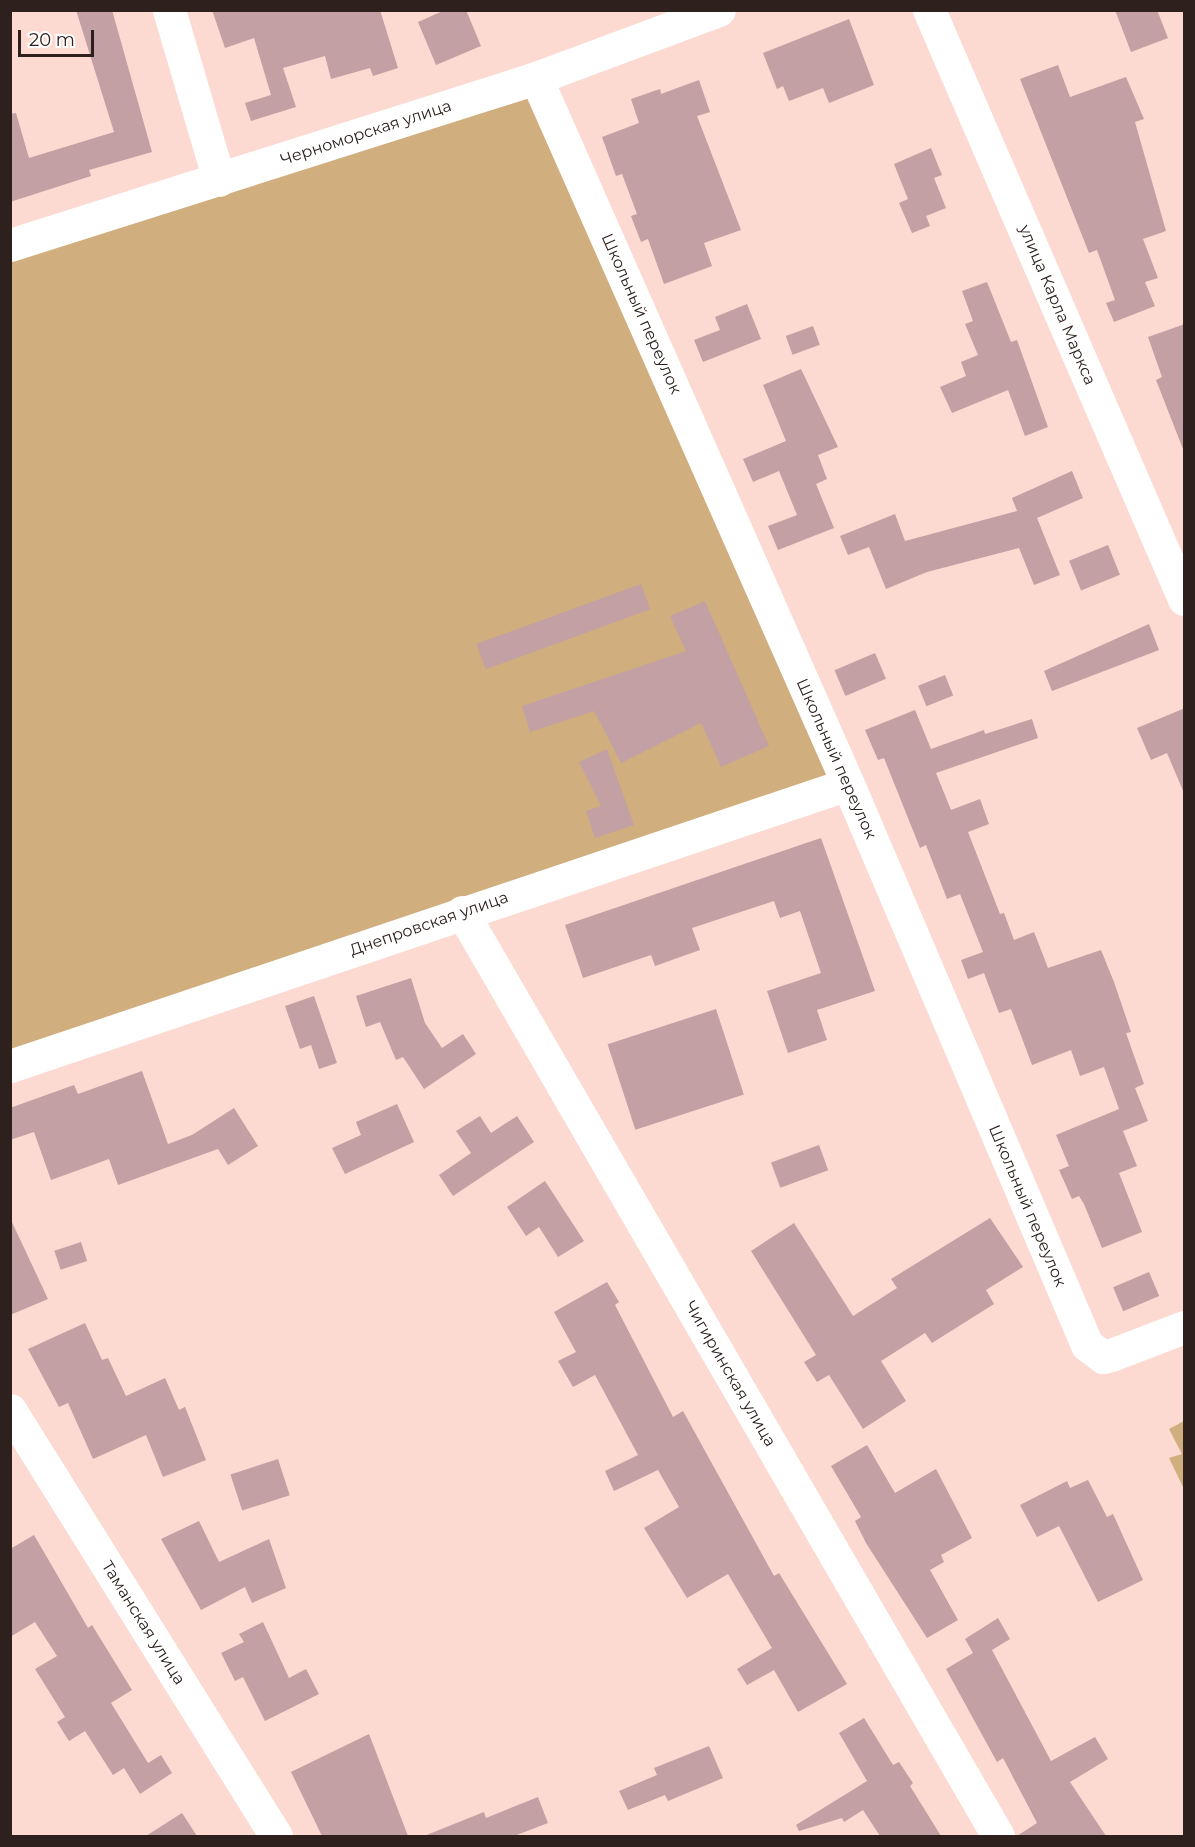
<!DOCTYPE html>
<html>
<head>
<meta charset="utf-8">
<style>
  body { margin:0 }
  #map { position:relative; width:1195px; height:1847px; overflow:hidden; background:#fcd9d1; font-family:Montserrat,sans-serif }
  div>[style] { position:absolute }
  [style*='--x'] { left:calc(var(--x)*1px); top:calc(var(--y)*1px); width:calc(var(--w)*1px); rotate:calc(var(--a)*1deg) }
  .green>* { inset:0; background:#d1ae7d }
  .building>* { inset:0; background:#c2a0a3; transform-origin:0 0 }
  .minor>* { height:33px; margin:-16.5px; padding:0 16.5px; transform-origin:16.5px; border-radius:16.5px; background:#fff }
  span { translate:-50% -50%; white-space:nowrap; text-align:center; line-height:1.15; -webkit-text-stroke:5px #fff; paint-order:stroke }
  .street-label { font-size:16px; color:#2d201d }
  .frame { position:absolute; inset:0; border:12px solid #2d201d; pointer-events:none }
  .scale { position:absolute; left:18px; top:30px; width:76px; height:27px; box-sizing:border-box; border:3px solid #2d201d; border-top:0; padding-left:8px; font-size:18px; line-height:21px; white-space:nowrap; color:#2d201d; -webkit-text-stroke:4px #fff; paint-order:stroke }
</style>
</head>
<body>
<div id="map">
  <div class="green">
    <div style="clip-path:polygon(528px 92px,831px 780px,11px 1056px,10px 258px)"></div>
    <div style="clip-path:polygon(1184px 1421px,1184px 1489px,1169px 1458px,1182px 1454px,1169px 1429px)"></div>
  </div>
  <div class="building">
    <div style="clip-path:polygon(76px 10px,112px 10px,152px 152px,89px 170px,91px 176px,10px 202px,10px 114px,16px 113px,29px 158px,114px 132px)"></div>
    <div style="clip-path:polygon(212px 10px,380px 10px,398px 68px,373px 76px,370px 68px,331px 79px,325px 56px,283px 68px,296px 107px,251px 121px,245px 103px,271px 95px,254px 38px,225px 48px)"></div>
    <div style="clip-path:polygon(445px 10px,466px 10px,481px 46px,436px 65px,418px 22px)"></div>
    <div style="clip-path:polygon(1115px 10px,1157px 10px,1168px 38px,1131px 52px)"></div>
    <div style="clip-path:polygon(849px 19px,874px 85px,829px 103px,823px 88px,789px 101px,783px 86px,777px 89px,763px 53px)"></div>
    <div style="clip-path:polygon(1058px 65px,1070px 97px,1126px 77px,1144px 119px,1135px 122px,1166px 231px,1143px 239px,1158px 278px,1145px 282px,1155px 306px,1114px 322px,1106px 303px,1115px 300px,1097px 250px,1089px 253px,1020px 79px)"></div>
    <div style="clip-path:polygon(699px 80px,710px 112px,697px 116px,741px 230px,704px 243px,712px 266px,664px 284px,648px 239px,641px 242px,631px 216px,637px 214px,622px 174px,616px 176px,602px 137px,639px 123px,631px 99px,660px 89px,661px 94px)"></div>
    <div style="clip-path:polygon(931px 148px,942px 175px,934px 178px,946px 208px,926px 216px,930px 226px,912px 233px,899px 203px,908px 199px,894px 164px)"></div>
    <div style="clip-path:polygon(987px 282px,1011px 342px,1017px 340px,1048px 427px,1025px 436px,1008px 390px,952px 413px,940px 387px,966px 376px,961px 362px,978px 355px,965px 324px,973px 321px,962px 291px)"></div>
    <div style="clip-path:polygon(747px 304px,761px 339px,703px 362px,694px 340px,720px 330px,715px 317px)"></div>
    <div style="clip-path:polygon(1185px 324px,1185px 448px,1183px 449px,1156px 380px,1162px 377px,1148px 337px)"></div>
    <div style="left:813px;top:326px;width:20px;height:29px;rotate:70deg"></div>
    <div style="clip-path:polygon(801px 369px,838px 447px,818px 455px,827px 479px,816px 484px,834px 528px,778px 550px,768px 526px,797px 515px,779px 471px,753px 482px,743px 459px,786px 441px,763px 385px)"></div>
    <div style="clip-path:polygon(1072px 471px,1083px 498px,1037px 518px,1060px 575px,1034px 585px,1019px 548px,927px 572px,886px 589px,869px 547px,848px 555px,840px 536px,895px 514px,905px 541px,1017px 511px,1012px 498px)"></div>
    <div style="left:1108px;top:545px;width:32px;height:42px;rotate:68deg"></div>
    <div style="left:641px;top:584px;width:27px;height:175px;rotate:70deg"></div>
    <div style="clip-path:polygon(705px 601px,769px 746px,721px 767px,701px 723px,621px 763px,594px 711px,530px 732px,522px 706px,686px 651px,670px 616px)"></div>
    <div style="clip-path:polygon(1149px 624px,1159px 650px,1052px 691px,1044px 671px)"></div>
    <div style="left:875px;top:653px;width:28px;height:44px;rotate:67deg"></div>
    <div style="left:945px;top:675px;width:22px;height:29px;rotate:68deg"></div>
    <div style="clip-path:polygon(1185px 708px,1185px 793px,1184px 793px,1167px 753px,1151px 760px,1137px 728px)"></div>
    <div style="clip-path:polygon(915px 710px,931px 749px,984px 730px,985px 734px,1032px 719px,1038px 738px,936px 773px,951px 810px,980px 799px,989px 824px,968px 832px,1000px 914px,1004px 913px,1014px 940px,1034px 932px,1048px 968px,1101px 950px,1114px 982px,1131px 1032px,1126px 1033px,1144px 1084px,1135px 1088px,1148px 1121px,1123px 1131px,1137px 1166px,1119px 1173px,1142px 1232px,1102px 1248px,1084px 1204px,1079px 1196px,1072px 1199px,1059px 1170px,1069px 1166px,1056px 1135px,1119px 1109px,1104px 1067px,1080px 1076px,1071px 1050px,1032px 1065px,1011px 1009px,999px 1013px,984px 973px,968px 979px,961px 960px,983px 952px,960px 894px,947px 899px,926px 845px,920px 848px,884px 758px,878px 760px,865px 730px)"></div>
    <div style="clip-path:polygon(607px 749px,634px 825px,595px 838px,586px 811px,601px 806px,579px 762px)"></div>
    <div style="clip-path:polygon(821px 838px,875px 991px,817px 1010px,827px 1040px,788px 1053px,767px 991px,821px 973px,800px 911px,780px 918px,774px 901px,692px 928px,700px 950px,655px 966px,651px 955px,583px 978px,565px 925px)"></div>
    <div style="clip-path:polygon(411px 978px,425px 1023px,442px 1048px,463px 1034px,476px 1054px,424px 1089px,403px 1057px,396px 1060px,380px 1022px,366px 1027px,356px 996px)"></div>
    <div style="clip-path:polygon(314px 996px,337px 1063px,319px 1069px,311px 1045px,300px 1049px,285px 1006px)"></div>
    <div style="left:716px;top:1009px;width:90px;height:114px;rotate:72deg"></div>
    <div style="clip-path:polygon(142px 1071px,168px 1144px,192px 1135px,234px 1108px,258px 1146px,228px 1165px,218px 1149px,118px 1185px,109px 1159px,51px 1180px,34px 1132px,10px 1140px,10px 1108px,74px 1085px,78px 1094px)"></div>
    <div style="clip-path:polygon(397px 1104px,414px 1142px,345px 1174px,332px 1148px,361px 1135px,356px 1122px)"></div>
    <div style="clip-path:polygon(480px 1116px,491px 1133px,517px 1116px,534px 1142px,453px 1196px,439px 1175px,471px 1153px,456px 1131px)"></div>
    <div style="left:819px;top:1145px;width:27px;height:51px;rotate:70deg"></div>
    <div style="clip-path:polygon(545px 1181px,584px 1241px,558px 1257px,539px 1227px,526px 1236px,507px 1207px)"></div>
    <div style="clip-path:polygon(10px 1218px,48px 1299px,10px 1315px)"></div>
    <div style="clip-path:polygon(990px 1218px,1023px 1267px,986px 1290px,994px 1304px,932px 1343px,925px 1333px,881px 1361px,906px 1401px,863px 1429px,829px 1375px,817px 1382px,804px 1362px,816px 1355px,751px 1251px,794px 1223px,853px 1316px,897px 1288px,891px 1279px)"></div>
    <div style="left:81px;top:1242px;width:20px;height:28px;rotate:72deg"></div>
    <div style="left:1149px;top:1272px;width:26px;height:39px;rotate:67deg"></div>
    <div style="clip-path:polygon(607px 1282px,619px 1302px,615px 1305px,673px 1417px,683px 1411px,774px 1576px,779px 1573px,847px 1684px,798px 1712px,774px 1670px,747px 1685px,737px 1669px,772px 1648px,728px 1574px,687px 1598px,644px 1528px,679px 1507px,658px 1470px,614px 1491px,605px 1471px,638px 1455px,595px 1375px,573px 1387px,558px 1361px,576px 1352px,554px 1312px)"></div>
    <div style="clip-path:polygon(85px 1323px,102px 1360px,108px 1358px,126px 1396px,165px 1378px,179px 1410px,185px 1407px,206px 1460px,163px 1477px,146px 1435px,93px 1459px,68px 1403px,59px 1407px,28px 1349px)"></div>
    <div style="clip-path:polygon(867px 1445px,895px 1493px,936px 1469px,972px 1538px,941px 1555px,944px 1562px,930px 1570px,958px 1620px,927px 1638px,866px 1543px,855px 1521px,861px 1517px,831px 1466px)"></div>
    <div style="left:278px;top:1459px;width:38px;height:50px;rotate:72deg"></div>
    <div style="clip-path:polygon(1088px 1480px,1107px 1517px,1113px 1514px,1143px 1580px,1098px 1602px,1059px 1526px,1037px 1537px,1020px 1505px,1067px 1481px,1070px 1488px)"></div>
    <div style="clip-path:polygon(199px 1521px,219px 1562px,269px 1539px,286px 1588px,252px 1603px,245px 1587px,201px 1610px,161px 1539px)"></div>
    <div style="clip-path:polygon(34px 1535px,88px 1628px,92px 1625px,132px 1690px,111px 1703px,148px 1763px,161px 1755px,172px 1773px,140px 1794px,124px 1768px,113px 1775px,85px 1731px,69px 1741px,57px 1722px,65px 1717px,35px 1669px,57px 1656px,35px 1622px,10px 1637px,10px 1549px)"></div>
    <div style="clip-path:polygon(998px 1618px,1010px 1639px,992px 1650px,1051px 1761px,1095px 1737px,1108px 1759px,1070px 1782px,1106px 1836px,1017px 1836px,1037px 1823px,1003px 1758px,997px 1762px,946px 1669px,973px 1653px,965px 1639px)"></div>
    <div style="clip-path:polygon(263px 1622px,289px 1678px,306px 1669px,319px 1694px,265px 1721px,243px 1677px,235px 1681px,221px 1653px,244px 1642px,239px 1634px)"></div>
    <div style="clip-path:polygon(864px 1718px,893px 1765px,899px 1762px,913px 1783px,910px 1786px,941px 1836px,880px 1836px,863px 1810px,844px 1822px,842px 1818px,799px 1831px,796px 1825px,867px 1781px,839px 1733px)"></div>
    <div style="clip-path:polygon(369px 1734px,408px 1836px,322px 1836px,291px 1772px)"></div>
    <div style="clip-path:polygon(709px 1746px,723px 1778px,668px 1801px,665px 1795px,628px 1810px,619px 1791px,657px 1775px,654px 1768px)"></div>
    <div style="clip-path:polygon(538px 1797px,548px 1823px,514px 1836px,424px 1836px,484px 1812px,486px 1818px)"></div>
    <div style="clip-path:polygon(182px 1813px,197px 1836px,146px 1836px)"></div>
  </div>
  <div class="minor">
    <div style="--x:169;--y:10;--w:177;--a:73.6"></div>
    <div style="--x:929;--y:10;--w:642;--a:66.59"></div>
    <div style="--x:536;--y:78;--w:772;--a:66.16"></div>
    <div style="--x:848;--y:784;--w:610;--a:66.92"></div>
    <div style="--x:1087;--y:1345;--w:20;--a:37"></div>
    <div style="--x:1103;--y:1357;--w:8;--a:-14"></div>
    <div style="--x:1111;--y:1355;--w:78;--a:-21"></div>
    <div style="--x:10;--y:245;--w:552;--a:-17.61"></div>
    <div style="--x:536;--y:78;--w:195;--a:-20.4"></div>
    <div style="--x:462;--y:912;--w:1068;--a:59.88"></div>
    <div style="--x:10;--y:1066;--w:884;--a:-18.6"></div>
    <div style="--x:10;--y:1410;--w:502;--a:58.02"></div>
  </div>
  <div class="street-label">
    <span style="left:366px;top:133px;rotate:-18deg">Черноморская улица</span>
    <span style="left:1057px;top:305px;rotate:67deg">улица Карла Маркса</span>
    <span style="left:641px;top:314px;rotate:66deg">Школьный переулок</span>
    <span style="left:836px;top:759px;rotate:66deg">Школьный переулок</span>
    <span style="left:429px;top:924px;rotate:-19deg">Днепровская улица</span>
    <span style="left:1027px;top:1206px;rotate:67deg">Школьный переулок</span>
    <span style="left:730px;top:1374px;rotate:60deg">Чигиринская улица</span>
    <span style="left:143px;top:1623px;rotate:58deg">Таманская улица</span>
  </div>
  <div class="frame"></div>
  <div class="scale">20 m</div>
</div>
</body>
</html>
